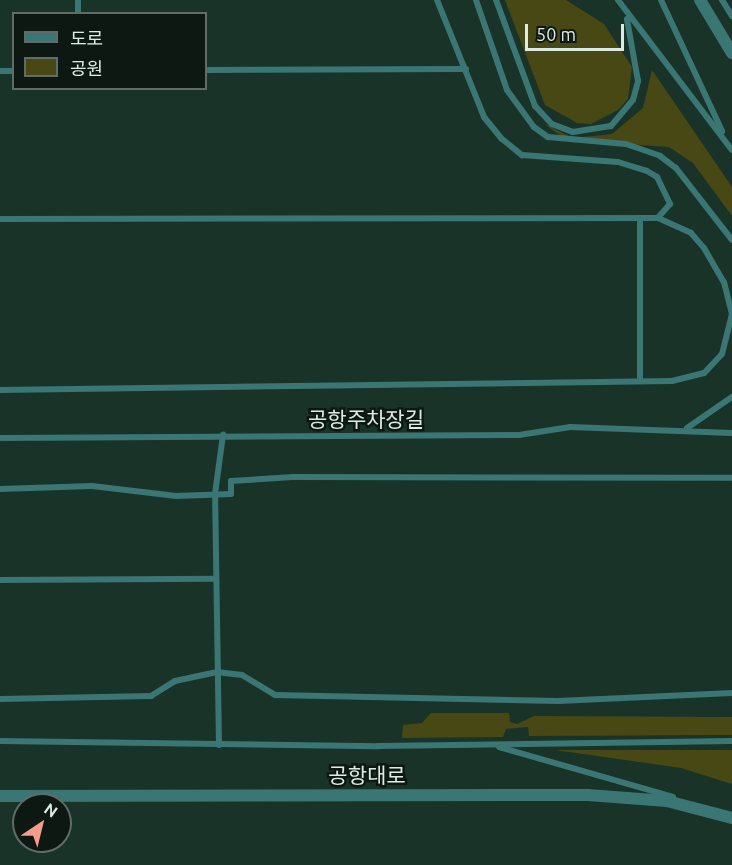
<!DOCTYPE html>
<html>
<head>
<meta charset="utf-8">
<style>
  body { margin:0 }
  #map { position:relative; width:732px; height:865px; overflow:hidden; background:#193328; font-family:Ubuntu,"Noto Sans KR",sans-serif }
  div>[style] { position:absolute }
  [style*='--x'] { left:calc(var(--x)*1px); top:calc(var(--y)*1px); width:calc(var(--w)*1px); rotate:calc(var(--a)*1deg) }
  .green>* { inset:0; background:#474814 }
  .service>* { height:6px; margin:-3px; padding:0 3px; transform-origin:3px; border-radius:3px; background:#3a7673 }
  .minor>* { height:12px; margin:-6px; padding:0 6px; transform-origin:6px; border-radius:6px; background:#3a7673 }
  span { translate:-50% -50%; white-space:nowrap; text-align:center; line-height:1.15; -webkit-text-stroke:5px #0d1813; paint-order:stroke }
  .street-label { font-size:21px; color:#dcebe4 }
  .legend { position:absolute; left:12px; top:12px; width:195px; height:78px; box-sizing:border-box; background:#0d1813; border:2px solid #606c67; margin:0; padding:8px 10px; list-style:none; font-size:18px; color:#dcebe4 }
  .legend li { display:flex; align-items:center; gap:12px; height:30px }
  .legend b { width:30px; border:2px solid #606c67 }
  .north { position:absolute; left:12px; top:793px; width:60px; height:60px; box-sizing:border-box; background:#0d1813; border:2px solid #606c67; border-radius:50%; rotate:35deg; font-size:16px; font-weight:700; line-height:24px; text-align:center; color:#dcebe4 }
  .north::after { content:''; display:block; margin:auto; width:21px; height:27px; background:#f59d8d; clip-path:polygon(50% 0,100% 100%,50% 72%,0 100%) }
  .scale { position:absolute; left:525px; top:24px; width:99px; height:27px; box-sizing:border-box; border:3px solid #dcebe4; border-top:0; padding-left:8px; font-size:18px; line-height:21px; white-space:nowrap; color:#dcebe4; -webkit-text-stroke:4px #0d1813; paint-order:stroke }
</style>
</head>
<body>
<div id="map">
  <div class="green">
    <div style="clip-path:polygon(505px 0,566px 0,604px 24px,632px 67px,628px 99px,618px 110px,591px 124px,577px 123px,545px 105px)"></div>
    <div style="clip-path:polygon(652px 70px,732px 187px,732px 216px,693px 163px,669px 147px,567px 140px,543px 123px,573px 138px,612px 134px,643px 108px)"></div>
    <div style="clip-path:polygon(431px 713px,509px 713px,510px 722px,517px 724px,534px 716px,732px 717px,732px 735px,529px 736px,528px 727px,506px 729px,503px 737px,402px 738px,403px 725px,422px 723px)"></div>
    <div style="clip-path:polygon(555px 750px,732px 750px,732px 784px,681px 768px)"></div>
  </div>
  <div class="service">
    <div style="--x:437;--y:0;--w:126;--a:68.1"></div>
    <div style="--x:484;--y:117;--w:28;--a:51"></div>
    <div style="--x:502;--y:139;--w:26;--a:39"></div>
    <div style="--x:522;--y:155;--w:96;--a:4.2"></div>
    <div style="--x:618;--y:162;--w:30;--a:17"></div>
    <div style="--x:647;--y:171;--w:12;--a:31"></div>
    <div style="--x:657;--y:177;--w:30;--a:64"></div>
    <div style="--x:670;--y:204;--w:18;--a:131"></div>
    <div style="--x:476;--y:0;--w:95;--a:71"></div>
    <div style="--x:507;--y:90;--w:46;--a:53.9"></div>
    <div style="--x:534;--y:127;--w:17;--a:36"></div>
    <div style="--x:548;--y:137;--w:78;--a:5.1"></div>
    <div style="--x:626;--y:144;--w:36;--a:19"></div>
    <div style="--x:660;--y:156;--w:20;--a:37"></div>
    <div style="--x:676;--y:168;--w:91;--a:52.1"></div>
    <div style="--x:496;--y:0;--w:113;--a:69.8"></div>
    <div style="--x:535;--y:106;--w:25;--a:47"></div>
    <div style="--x:552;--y:124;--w:22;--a:21"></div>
    <div style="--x:573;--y:132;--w:38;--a:-9"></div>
    <div style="--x:611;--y:126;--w:34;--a:-50"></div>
    <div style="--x:633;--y:100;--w:20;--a:-75"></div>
    <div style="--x:638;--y:81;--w:63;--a:-100.1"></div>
    <div style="--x:618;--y:0;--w:188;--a:52.8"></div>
    <div style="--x:661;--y:0;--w:145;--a:65"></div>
    <div style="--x:722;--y:0;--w:19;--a:58"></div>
    <div style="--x:78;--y:14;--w:14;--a:-90"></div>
    <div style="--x:206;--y:70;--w:260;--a:-0.2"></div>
    <div style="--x:0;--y:71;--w:14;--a:0"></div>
    <div style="--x:640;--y:218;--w:163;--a:90"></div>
    <div style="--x:0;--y:219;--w:658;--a:-0.09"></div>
    <div style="--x:658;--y:218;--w:36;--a:24"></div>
    <div style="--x:691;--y:233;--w:20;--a:49"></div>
    <div style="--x:704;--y:248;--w:39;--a:60"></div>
    <div style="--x:724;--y:282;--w:33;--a:76"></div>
    <div style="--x:732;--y:314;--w:41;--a:104"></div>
    <div style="--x:722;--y:354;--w:26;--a:133"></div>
    <div style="--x:704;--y:373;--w:33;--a:166"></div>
    <div style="--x:672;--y:381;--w:672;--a:179.23"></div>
    <div style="--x:687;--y:428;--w:55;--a:-34.6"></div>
    <div style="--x:0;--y:438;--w:519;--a:-0.33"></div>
    <div style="--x:519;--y:435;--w:52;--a:-8.9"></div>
    <div style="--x:570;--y:427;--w:162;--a:2.1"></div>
    <div style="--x:0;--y:489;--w:92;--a:-1.9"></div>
    <div style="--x:92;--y:486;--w:85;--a:6.8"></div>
    <div style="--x:176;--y:496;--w:55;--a:-2.1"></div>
    <div style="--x:231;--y:494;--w:13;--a:-90"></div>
    <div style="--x:231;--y:481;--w:62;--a:-3.7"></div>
    <div style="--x:293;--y:477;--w:439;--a:0.1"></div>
    <div style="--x:0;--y:580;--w:216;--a:-0.3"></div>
    <div style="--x:0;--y:699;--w:151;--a:-1.1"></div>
    <div style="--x:151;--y:696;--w:28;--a:-32"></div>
    <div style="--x:175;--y:681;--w:43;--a:-12.1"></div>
    <div style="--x:217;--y:672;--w:25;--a:7"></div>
    <div style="--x:242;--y:675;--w:39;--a:31"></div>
    <div style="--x:275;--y:695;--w:283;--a:1.2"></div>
    <div style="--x:558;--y:701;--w:174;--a:-2.6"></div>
    <div style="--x:0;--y:741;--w:378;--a:0.8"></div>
    <div style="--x:378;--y:746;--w:354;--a:-0.8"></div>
    <div style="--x:219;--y:745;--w:251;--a:-90.9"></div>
    <div style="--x:215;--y:494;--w:60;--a:-82.3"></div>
    <div style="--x:499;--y:747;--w:181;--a:16"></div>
  </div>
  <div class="minor">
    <div style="--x:700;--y:0;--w:62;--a:58.9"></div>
    <div style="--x:0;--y:796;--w:588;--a:-0.1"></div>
    <div style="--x:588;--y:795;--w:79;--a:4.3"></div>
    <div style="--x:667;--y:801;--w:67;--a:14.7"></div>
  </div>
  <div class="street-label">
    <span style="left:366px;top:419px">공항주차장길</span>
    <span style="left:367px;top:775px">공항대로</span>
  </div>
  <ul class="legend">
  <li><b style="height:8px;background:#3a7673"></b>도로</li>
  <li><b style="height:16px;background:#474814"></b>공원</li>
  </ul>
  <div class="north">N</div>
  <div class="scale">50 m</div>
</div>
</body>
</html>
